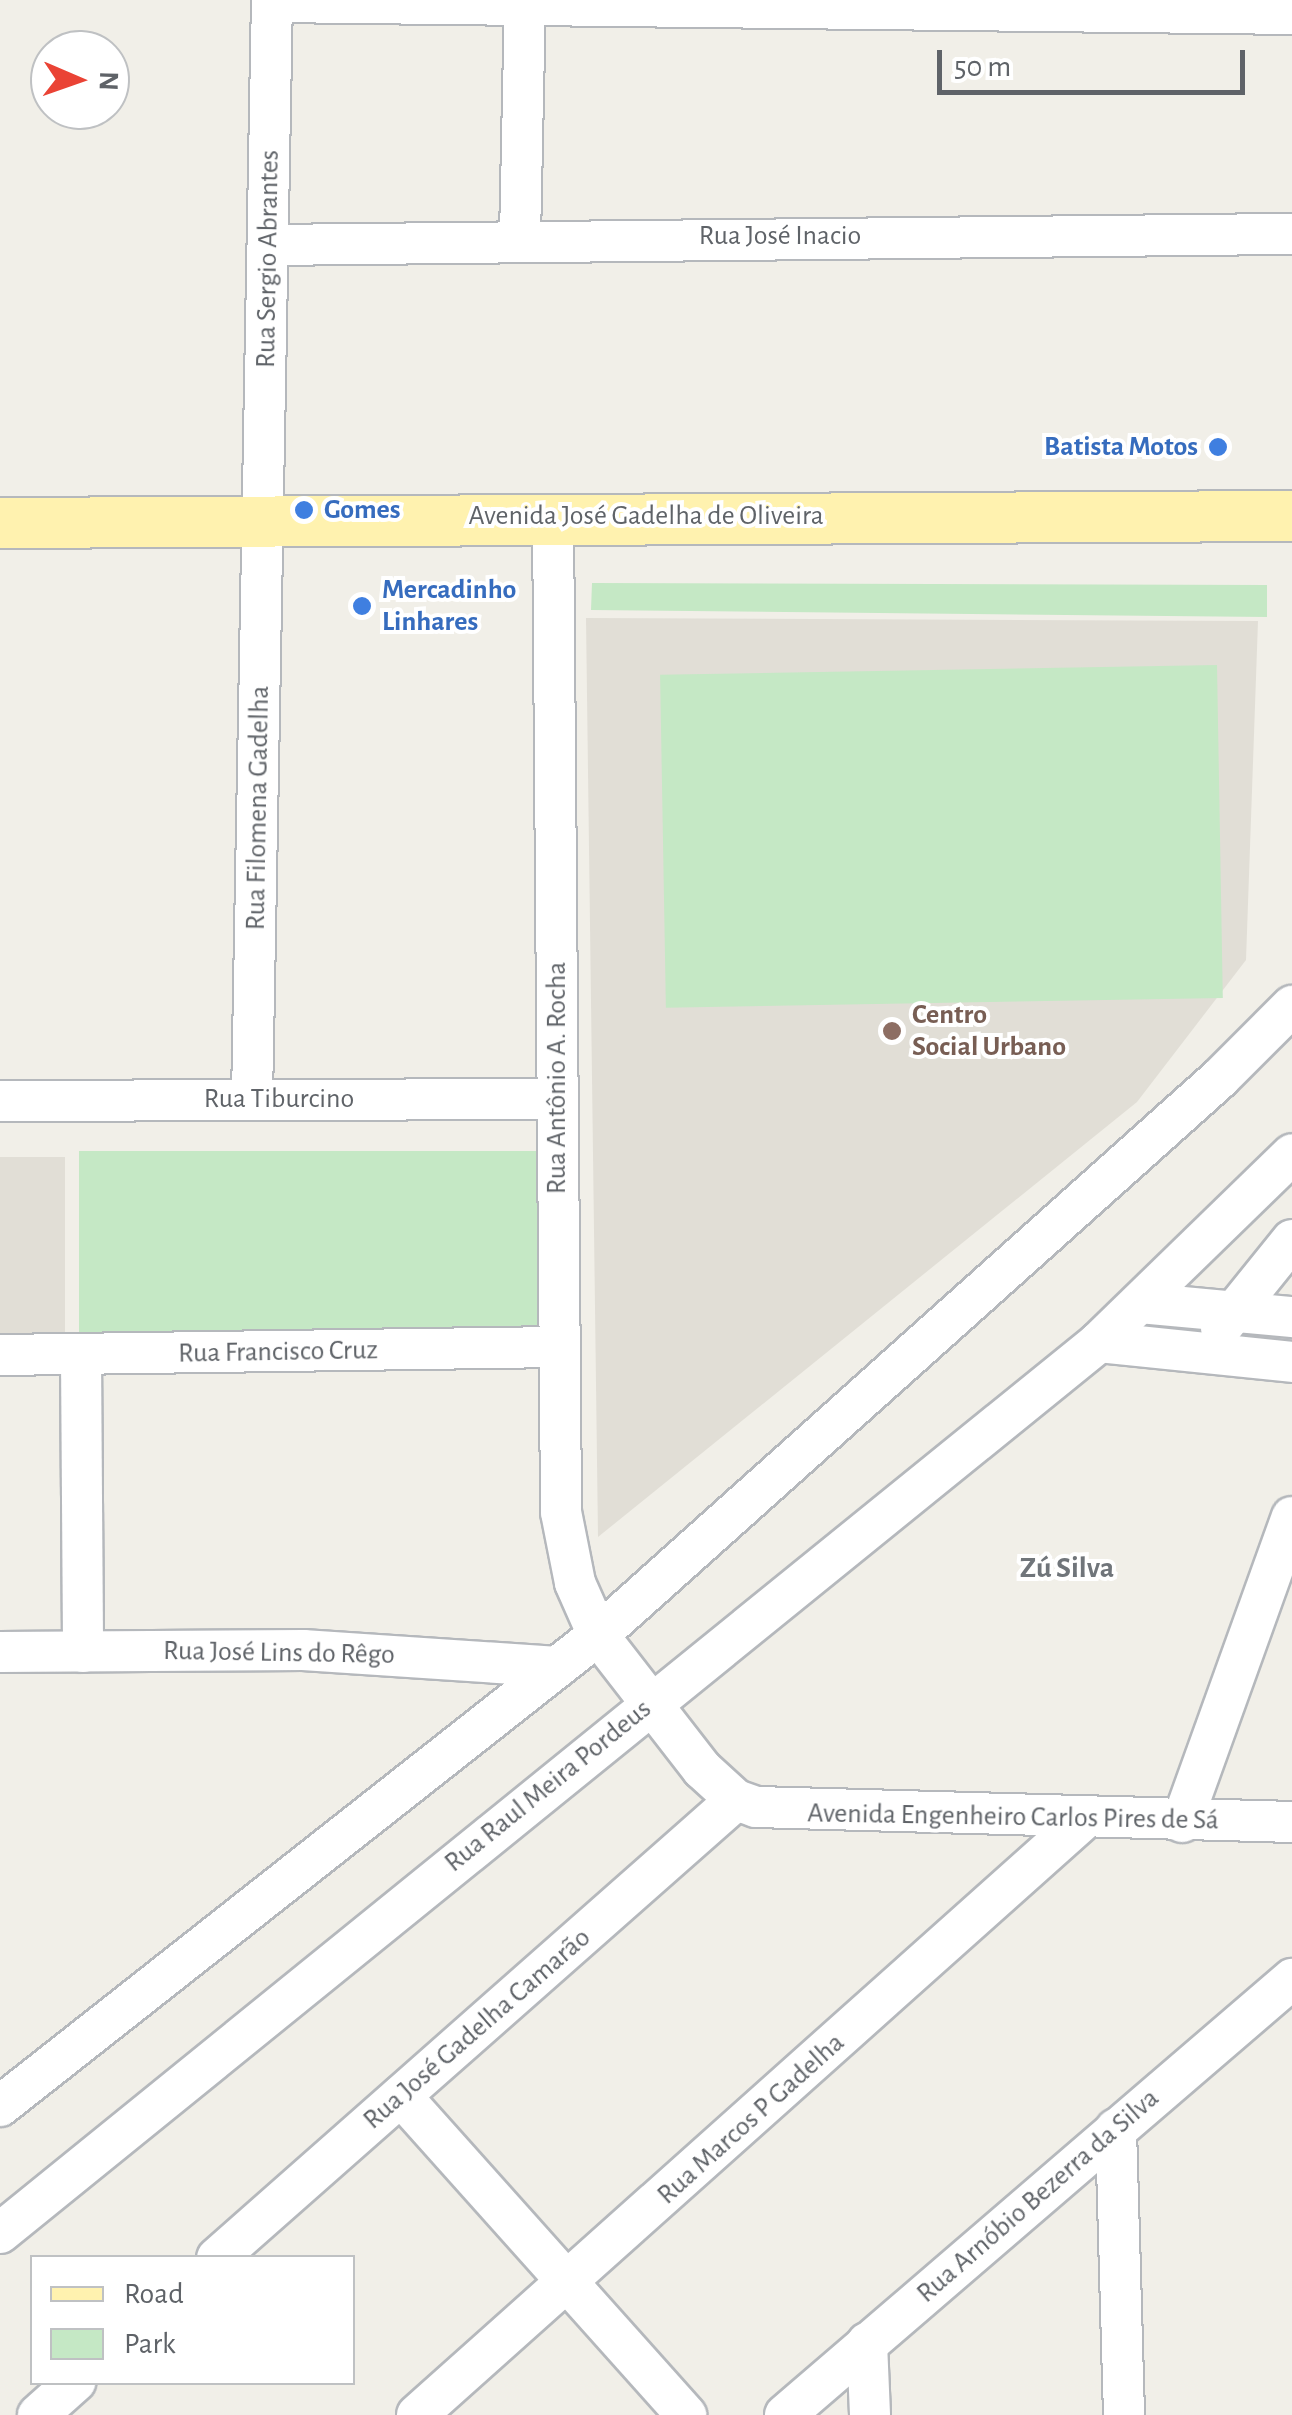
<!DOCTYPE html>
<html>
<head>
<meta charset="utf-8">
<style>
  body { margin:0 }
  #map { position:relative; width:1292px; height:2415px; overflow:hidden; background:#f1efe8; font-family:"Alegreya Sans",sans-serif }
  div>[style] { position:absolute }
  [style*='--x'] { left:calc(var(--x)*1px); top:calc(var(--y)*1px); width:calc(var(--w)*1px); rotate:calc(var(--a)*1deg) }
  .education>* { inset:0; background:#e1ded6; transform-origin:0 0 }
  .green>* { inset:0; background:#c5e8c5; transform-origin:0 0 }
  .roads { filter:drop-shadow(2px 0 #b5b8bc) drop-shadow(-2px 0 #b5b8bc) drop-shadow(0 2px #b5b8bc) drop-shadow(0 -2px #b5b8bc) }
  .minor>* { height:40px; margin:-20px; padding:0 20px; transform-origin:20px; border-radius:20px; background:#fff }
  .major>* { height:50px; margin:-25px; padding:0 25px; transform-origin:25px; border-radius:25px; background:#fff2af }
  .dots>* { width:28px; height:28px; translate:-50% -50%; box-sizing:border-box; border:5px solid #fff; border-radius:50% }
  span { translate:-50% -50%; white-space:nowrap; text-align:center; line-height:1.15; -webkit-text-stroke:8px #fff; paint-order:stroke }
  .street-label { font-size:28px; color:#5f6368 }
  .shop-label { font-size:28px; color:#366cbe; font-weight:700 }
  .right { translate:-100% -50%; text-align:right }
  .left { translate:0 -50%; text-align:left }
  .education-label { font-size:28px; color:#785e54; font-weight:700 }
  .neighbourhood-label { font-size:30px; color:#70757a; font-weight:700 }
  .legend { position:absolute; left:30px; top:2255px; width:325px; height:130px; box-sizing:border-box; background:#fff; border:2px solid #bfc1c3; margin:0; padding:12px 18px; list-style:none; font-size:30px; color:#5f6368 }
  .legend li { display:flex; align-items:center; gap:20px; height:50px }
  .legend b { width:50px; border:2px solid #bfc1c3 }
  .north { position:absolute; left:30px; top:30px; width:100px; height:100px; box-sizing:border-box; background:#fff; border:2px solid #bfc1c3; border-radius:50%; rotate:92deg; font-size:28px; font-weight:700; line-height:40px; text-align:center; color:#5f6368 }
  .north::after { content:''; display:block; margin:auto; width:35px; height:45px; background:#ea4335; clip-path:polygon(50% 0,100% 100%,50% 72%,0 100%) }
  .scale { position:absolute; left:937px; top:50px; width:308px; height:45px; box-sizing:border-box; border:5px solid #5f6368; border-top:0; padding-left:12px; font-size:30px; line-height:35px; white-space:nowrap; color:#5f6368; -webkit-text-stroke:8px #fff; paint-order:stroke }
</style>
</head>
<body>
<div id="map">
  <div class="education">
    <div style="clip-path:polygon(586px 618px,1258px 621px,1246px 960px,1137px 1102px,598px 1537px)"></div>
    <div style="left:0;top:1157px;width:65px;height:192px"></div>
  </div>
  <div class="green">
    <div style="clip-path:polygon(592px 583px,1267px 585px,1267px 617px,591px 610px)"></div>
    <div style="left:1217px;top:665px;width:333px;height:557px;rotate:89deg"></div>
    <div style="left:79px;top:1151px;width:458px;height:203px"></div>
  </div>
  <div class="roads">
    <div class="minor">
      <div style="--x:272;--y:2;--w:1020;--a:0.67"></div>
      <div style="--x:520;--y:238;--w:238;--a:-88.8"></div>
      <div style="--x:268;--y:245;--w:1024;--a:-0.62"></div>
      <div style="--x:553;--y:515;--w:997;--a:89.54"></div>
      <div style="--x:561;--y:1512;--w:72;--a:78.8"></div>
      <div style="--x:575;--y:1583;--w:57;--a:66.1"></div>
      <div style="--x:598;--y:1635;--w:170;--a:52.2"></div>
      <div style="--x:702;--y:1769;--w:46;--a:42.4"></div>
      <div style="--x:736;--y:1800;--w:21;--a:19"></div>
      <div style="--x:756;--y:1807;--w:536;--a:1.6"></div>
      <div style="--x:252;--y:1099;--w:1099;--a:-88.96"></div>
      <div style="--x:0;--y:1101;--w:557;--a:-0.21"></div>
      <div style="--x:1140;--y:1303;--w:153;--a:5.3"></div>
      <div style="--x:1221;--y:1328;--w:113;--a:-51.1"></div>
      <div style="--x:1099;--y:1342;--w:194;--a:5.9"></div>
      <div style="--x:0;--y:1355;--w:556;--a:-0.82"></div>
      <div style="--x:81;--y:1356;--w:296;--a:89.6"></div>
      <div style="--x:0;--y:1652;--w:303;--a:-0.4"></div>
      <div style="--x:303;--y:1650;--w:255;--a:3.8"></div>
      <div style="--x:1182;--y:1822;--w:324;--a:-70.2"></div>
      <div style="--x:401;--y:2096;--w:428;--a:48.2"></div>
      <div style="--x:0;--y:2106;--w:761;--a:-38.22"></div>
      <div style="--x:598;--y:1635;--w:835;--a:-41.84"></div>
      <div style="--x:1220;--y:1078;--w:102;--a:-45"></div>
      <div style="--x:1116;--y:2129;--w:286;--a:88.4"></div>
      <div style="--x:0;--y:2233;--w:1415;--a:-39.03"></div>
      <div style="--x:1099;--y:1342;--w:269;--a:-44.2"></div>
      <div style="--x:217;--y:2258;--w:692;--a:-41.43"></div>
      <div style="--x:867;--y:2343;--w:72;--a:87.6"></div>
      <div style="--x:38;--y:2415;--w:50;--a:-41.7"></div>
      <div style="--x:417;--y:2415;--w:894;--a:-41.78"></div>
      <div style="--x:785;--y:2415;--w:669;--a:-40.69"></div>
    </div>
    <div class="major">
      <div style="--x:0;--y:523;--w:1292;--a:-0.31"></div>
    </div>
  </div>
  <div class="dots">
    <div style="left:1218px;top:447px;background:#3f7fe0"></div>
    <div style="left:304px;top:510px;background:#3f7fe0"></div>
    <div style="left:362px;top:606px;background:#3f7fe0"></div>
    <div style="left:892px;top:1031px;background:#8d6e63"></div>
  </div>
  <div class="street-label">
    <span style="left:780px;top:236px">Rua José Inacio</span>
    <span style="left:268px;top:259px;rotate:-89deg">Rua Sergio Abrantes</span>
    <span style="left:646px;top:516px">Avenida José Gadelha de Oliveira</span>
    <span style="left:258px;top:808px;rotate:-89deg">Rua Filomena Gadelha</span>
    <span style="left:557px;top:1078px;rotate:-90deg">Rua Antônio A. Rocha</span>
    <span style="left:279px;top:1099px">Rua Tiburcino</span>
    <span style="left:278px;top:1352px;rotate:-1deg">Rua Francisco Cruz</span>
    <span style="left:279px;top:1653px;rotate:1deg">Rua José Lins do Rêgo</span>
    <span style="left:548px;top:1786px;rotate:-39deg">Rua Raul Meira Pordeus</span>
    <span style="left:1013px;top:1817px;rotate:1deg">Avenida Engenheiro Carlos Pires de Sá</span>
    <span style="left:477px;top:2029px;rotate:-41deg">Rua José Gadelha Camarão</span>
    <span style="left:751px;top:2119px;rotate:-42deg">Rua Marcos P Gadelha</span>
    <span style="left:1038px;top:2196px;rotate:-41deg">Rua Arnóbio Bezerra da Silva</span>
  </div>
  <div class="shop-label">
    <span class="right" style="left:1198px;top:447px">Batista Motos</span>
    <span class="left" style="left:324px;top:510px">Gomes</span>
    <span class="left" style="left:382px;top:606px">Mercadinho<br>Linhares</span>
  </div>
  <div class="education-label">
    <span class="left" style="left:912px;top:1031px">Centro<br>Social Urbano</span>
  </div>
  <div class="neighbourhood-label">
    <span style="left:1067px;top:1568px">Zú Silva</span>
  </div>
  <ul class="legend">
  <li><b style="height:12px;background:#fff2af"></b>Road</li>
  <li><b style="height:28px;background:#c5e8c5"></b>Park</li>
  </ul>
  <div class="north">N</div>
  <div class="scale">50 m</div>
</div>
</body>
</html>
